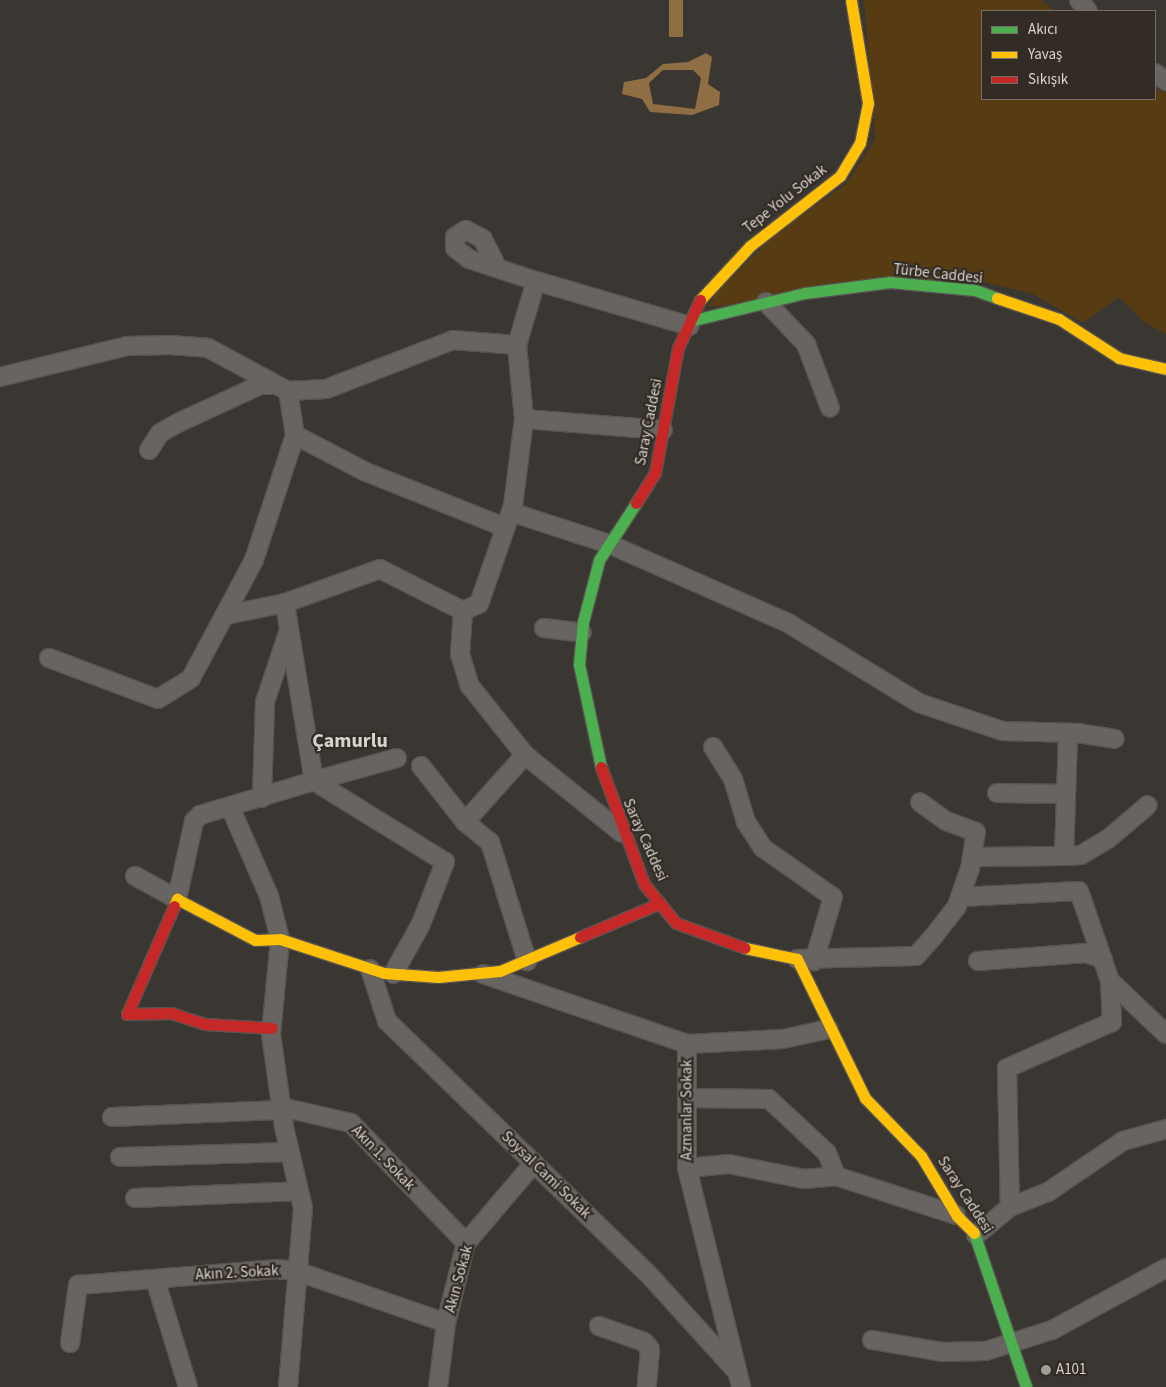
<!DOCTYPE html>
<meta charset="utf-8">
<style>
body{margin:0}
#map{position:relative;width:1166px;height:1387px;overflow:hidden;background:#3a3632;font-family:"Source Sans 3",sans-serif}
div>[style]{position:absolute}
.green>*{inset:0;background:#573b13}
.water>*{inset:0;background:#906e44}
.roads{filter:drop-shadow(1px 0 #585451) drop-shadow(-1px 0 #585451) drop-shadow(0 1px #585451) drop-shadow(0 -1px #585451)}
.street>*{height:18px;margin:-9px;padding:0 9px;transform-origin:9px;border-radius:9px;background:#676461}
.fast>*{height:11px;margin:-5.5px;padding:0 5.5px;transform-origin:5.5px;border-radius:5.5px;background:#4caf50}
.slow>*{height:11px;margin:-5.5px;padding:0 5.5px;transform-origin:5.5px;border-radius:5.5px;background:#ffc107}
.jam>*{height:11px;margin:-5.5px;padding:0 5.5px;transform-origin:5.5px;border-radius:5.5px;background:#c62828}
.dots>*{width:14px;height:14px;translate:-50% -50%;box-sizing:border-box;border:2px solid #332c24;border-radius:50%}
span{translate:-50% -50%;white-space:nowrap;text-align:center;line-height:1.15;-webkit-text-stroke:4.5px #332c24;paint-order:stroke}
.street-label{font-size:15px;color:#d7d3ce}
.poi-label{font-size:15px;color:#d7d3ce}
.left{translate:0 -50%;text-align:left}
.district-label{font-size:20px;color:#d7d3ce;font-weight:700}
.legend{position:absolute;left:981px;top:10px;width:175px;height:90px;box-sizing:border-box;background:#332c24;border:1px solid #756f68;margin:0;padding:6px 9px;list-style:none;font-size:15px;color:#d7d3ce}
.legend li{display:flex;align-items:center;gap:10px;height:25px}
.legend b{width:25px;border:1px solid #756f68}
</style>
<div id="map">
<div class="green">
<i style="clip-path:polygon(864px 0,1041px 0,1055px 11px,982px 11px,982px 99px,1155px 99px,1155px 88px,1166px 93px,1166px 334px,1143px 321px,1119px 297px,1083px 323px,1033px 294px,980px 281px,707px 307px,720px 288px,777px 233px,846px 184px,875px 139px)"></i>
</div>
<div class="water">
<i style="clip-path:polygon(669px 0,683px 0,683px 37px,669px 37px)"></i>
<i style="clip-path:polygon(evenodd,706px 53px,712px 57px,708px 84px,720px 92px,719px 105px,692px 115px,650px 112px,642px 99px,622px 94px,624px 82px,646px 78px,663px 64px,688px 62px,706px 53px,663px 70px,693px 70px,701px 78px,695px 109px,653px 104px,649px 83px,663px 70px)"></i>
</div>
<div class="roads">
<div class="street">
<i style="left:1079px;top:0;width:14px;rotate:51deg"></i>
<i style="left:1155px;top:73px;width:14px;rotate:36deg"></i>
<i style="left:496px;top:265px;width:29px;rotate:-117deg"></i>
<i style="left:483px;top:239px;width:19px;rotate:-152deg"></i>
<i style="left:466px;top:230px;width:13px;rotate:148deg"></i>
<i style="left:455px;top:237px;width:11px;rotate:90deg"></i>
<i style="left:455px;top:248px;width:18px;rotate:38deg"></i>
<i style="left:469px;top:259px;width:71px;rotate:18.2deg"></i>
<i style="left:766px;top:302px;width:58px;rotate:46.4deg"></i>
<i style="left:806px;top:344px;width:68px;rotate:69.4deg"></i>
<i style="left:0;top:377px;width:131px;rotate:-13.7deg"></i>
<i style="left:127px;top:346px;width:42px;rotate:-1.4deg"></i>
<i style="left:169px;top:345px;width:39px;rotate:4deg"></i>
<i style="left:208px;top:348px;width:91px;rotate:28.3deg"></i>
<i style="left:663px;top:430px;width:139px;rotate:-175.5deg"></i>
<i style="left:524px;top:419px;width:74px;rotate:-95.4deg"></i>
<i style="left:517px;top:345px;width:67px;rotate:-73.5deg"></i>
<i style="left:536px;top:281px;width:160px;rotate:16.3deg"></i>
<i style="left:295px;top:435px;width:80px;rotate:27.5deg"></i>
<i style="left:366px;top:472px;width:149px;rotate:21.7deg"></i>
<i style="left:149px;top:450px;width:20px;rotate:-57deg"></i>
<i style="left:160px;top:433px;width:23px;rotate:-29deg"></i>
<i style="left:180px;top:422px;width:88px;rotate:-24.8deg"></i>
<i style="left:260px;top:385px;width:10px"></i>
<i style="left:511px;top:512px;width:103px;rotate:18.1deg"></i>
<i style="left:609px;top:544px;width:196px;rotate:23.8deg"></i>
<i style="left:788px;top:623px;width:153px;rotate:31.4deg"></i>
<i style="left:919px;top:703px;width:88px;rotate:18.6deg"></i>
<i style="left:1002px;top:731px;width:76px;rotate:1.5deg"></i>
<i style="left:1078px;top:733px;width:37px;rotate:9deg"></i>
<i style="left:285px;top:603px;width:101px;rotate:-19.7deg"></i>
<i style="left:380px;top:569px;width:93px;rotate:26.8deg"></i>
<i style="left:463px;top:611px;width:43px;rotate:94deg"></i>
<i style="left:460px;top:654px;width:34px;rotate:73deg"></i>
<i style="left:470px;top:686px;width:88px;rotate:51.4deg"></i>
<i style="left:525px;top:755px;width:124px;rotate:38.8deg"></i>
<i style="left:463px;top:611px;width:17px;rotate:-24deg"></i>
<i style="left:479px;top:604px;width:104px;rotate:-70.9deg"></i>
<i style="left:513px;top:506px;width:88px;rotate:-82.8deg"></i>
<i style="left:544px;top:628px;width:38px;rotate:7deg"></i>
<i style="left:49px;top:658px;width:116px;rotate:20.6deg"></i>
<i style="left:158px;top:699px;width:39px;rotate:-32deg"></i>
<i style="left:191px;top:678px;width:134px;rotate:-61.9deg"></i>
<i style="left:254px;top:560px;width:132px;rotate:-71.8deg"></i>
<i style="left:295px;top:435px;width:45px;rotate:-99deg"></i>
<i style="left:288px;top:391px;width:38px;rotate:-3deg"></i>
<i style="left:326px;top:389px;width:136px;rotate:-21.1deg"></i>
<i style="left:453px;top:340px;width:64px;rotate:4.5deg"></i>
<i style="left:713px;top:747px;width:38px;rotate:58deg"></i>
<i style="left:733px;top:779px;width:45px;rotate:73.2deg"></i>
<i style="left:746px;top:822px;width:31px;rotate:57deg"></i>
<i style="left:763px;top:848px;width:85px;rotate:35deg"></i>
<i style="left:833px;top:897px;width:67px;rotate:106.5deg"></i>
<i style="left:525px;top:755px;width:90px;rotate:131.8deg"></i>
<i style="left:465px;top:822px;width:32px;rotate:39deg"></i>
<i style="left:490px;top:842px;width:125px;rotate:72.7deg"></i>
<i style="left:421px;top:766px;width:71px;rotate:51.8deg"></i>
<i style="left:314px;top:781px;width:154px;rotate:31.7deg"></i>
<i style="left:445px;top:862px;width:66px;rotate:111.2deg"></i>
<i style="left:421px;top:924px;width:57px;rotate:119.2deg"></i>
<i style="left:314px;top:781px;width:86px;rotate:-15.5deg"></i>
<i style="left:997px;top:793px;width:69px;rotate:0.8deg"></i>
<i style="left:262px;top:798px;width:96px;rotate:-88.2deg"></i>
<i style="left:265px;top:702px;width:73px;rotate:-71.6deg"></i>
<i style="left:231px;top:809px;width:95px;rotate:66.4deg"></i>
<i style="left:269px;top:896px;width:44px;rotate:75.7deg"></i>
<i style="left:280px;top:939px;width:95px;rotate:95.4deg"></i>
<i style="left:271px;top:1034px;width:94px;rotate:82deg"></i>
<i style="left:284px;top:1127px;width:83px;rotate:76.8deg"></i>
<i style="left:303px;top:1208px;width:180px;rotate:94.8deg"></i>
<i style="left:1064px;top:856px;width:17px;rotate:-3deg"></i>
<i style="left:1081px;top:855px;width:31px;rotate:-31deg"></i>
<i style="left:1108px;top:839px;width:52px;rotate:-40.4deg"></i>
<i style="left:972px;top:857px;width:92px;rotate:-0.6deg"></i>
<i style="left:1064px;top:856px;width:121px;rotate:-88.1deg"></i>
<i style="left:135px;top:876px;width:48px;rotate:28.7deg"></i>
<i style="left:177px;top:899px;width:80px;rotate:-77.7deg"></i>
<i style="left:194px;top:821px;width:8px;rotate:-45deg"></i>
<i style="left:200px;top:815px;width:119px;rotate:-16.6deg"></i>
<i style="left:314px;top:781px;width:180px;rotate:-99.3deg"></i>
<i style="left:285px;top:603px;width:60px;rotate:168.5deg"></i>
<i style="left:960px;top:897px;width:119px;rotate:-2.9deg"></i>
<i style="left:1079px;top:891px;width:95px;rotate:71deg"></i>
<i style="left:1110px;top:981px;width:41px;rotate:87.2deg"></i>
<i style="left:1112px;top:1022px;width:115px;rotate:156.3deg"></i>
<i style="left:1007px;top:1068px;width:139px;rotate:88.8deg"></i>
<i style="left:797px;top:959px;width:119px;rotate:-1.4deg"></i>
<i style="left:916px;top:956px;width:25px;rotate:-48deg"></i>
<i style="left:933px;top:937px;width:39px;rotate:-52deg"></i>
<i style="left:957px;top:906px;width:39px;rotate:-71deg"></i>
<i style="left:970px;top:869px;width:37px;rotate:-81deg"></i>
<i style="left:976px;top:832px;width:32px;rotate:-160deg"></i>
<i style="left:946px;top:821px;width:32px;rotate:-144deg"></i>
<i style="left:978px;top:961px;width:108px;rotate:-4.2deg"></i>
<i style="left:1086px;top:953px;width:18px;rotate:19deg"></i>
<i style="left:370px;top:969px;width:55px;rotate:71.9deg"></i>
<i style="left:387px;top:1021px;width:366px;rotate:44.1deg"></i>
<i style="left:650px;top:1276px;width:128px;rotate:47.8deg"></i>
<i style="left:483px;top:974px;width:216px;rotate:18.9deg"></i>
<i style="left:687px;top:1044px;width:124px;rotate:90deg"></i>
<i style="left:687px;top:1168px;width:226px;rotate:76.1deg"></i>
<i style="left:1110px;top:981px;width:77px;rotate:43.4deg"></i>
<i style="left:687px;top:1044px;width:96px;rotate:-3deg"></i>
<i style="left:783px;top:1039px;width:47px;rotate:-12.3deg"></i>
<i style="left:687px;top:1098px;width:82px;rotate:0.7deg"></i>
<i style="left:769px;top:1099px;width:79px;rotate:43deg"></i>
<i style="left:827px;top:1153px;width:25px;rotate:69deg"></i>
<i style="left:281px;top:1107px;width:72px;rotate:12.9deg"></i>
<i style="left:351px;top:1123px;width:166px;rotate:46.2deg"></i>
<i style="left:112px;top:1117px;width:170px;rotate:-2.4deg"></i>
<i style="left:120px;top:1157px;width:170px;rotate:-1.7deg"></i>
<i style="left:687px;top:1168px;width:42px;rotate:-5.4deg"></i>
<i style="left:729px;top:1164px;width:76px;rotate:11.3deg"></i>
<i style="left:804px;top:1179px;width:32px;rotate:-5deg"></i>
<i style="left:836px;top:1176px;width:126px;rotate:18deg"></i>
<i style="left:135px;top:1198px;width:164px;rotate:-2.4deg"></i>
<i style="left:976px;top:1235px;width:44px;rotate:-39.5deg"></i>
<i style="left:1010px;top:1207px;width:41px;rotate:-21.5deg"></i>
<i style="left:1048px;top:1192px;width:91px;rotate:-34.2deg"></i>
<i style="left:1123px;top:1141px;width:45px;rotate:-15.6deg"></i>
<i style="left:155px;top:1279px;width:113px;rotate:73deg"></i>
<i style="left:599px;top:1326px;width:48px;rotate:19.6deg"></i>
<i style="left:644px;top:1342px;width:9px;rotate:49deg"></i>
<i style="left:650px;top:1349px;width:38px;rotate:95deg"></i>
<i style="left:872px;top:1340px;width:71px;rotate:9.7deg"></i>
<i style="left:942px;top:1352px;width:44px;rotate:-1.3deg"></i>
<i style="left:986px;top:1351px;width:69px;rotate:-17.7deg"></i>
<i style="left:1052px;top:1330px;width:130px;rotate:-28.5deg"></i>
<i style="left:70px;top:1343px;width:59px;rotate:-82.1deg"></i>
<i style="left:78px;top:1285px;width:198px;rotate:-4.6deg"></i>
<i style="left:275px;top:1269px;width:21px;rotate:5deg"></i>
<i style="left:296px;top:1271px;width:159px;rotate:19.1deg"></i>
<i style="left:438px;top:1387px;width:64px;rotate:-82.9deg"></i>
<i style="left:446px;top:1323px;width:82px;rotate:-76deg"></i>
<i style="left:466px;top:1243px;width:105px;rotate:-49.6deg"></i>
</div>
<div class="fast">
<i style="left:694px;top:320px;width:114px;rotate:-13.7deg"></i>
<i style="left:805px;top:293px;width:86px;rotate:-7.4deg"></i>
<i style="left:890px;top:282px;width:85px;rotate:5.4deg"></i>
<i style="left:975px;top:290px;width:23px;rotate:20deg"></i>
<i style="left:601px;top:767px;width:105px;rotate:-102.1deg"></i>
<i style="left:579px;top:664px;width:42px;rotate:-84.6deg"></i>
<i style="left:583px;top:622px;width:64px;rotate:-75.5deg"></i>
<i style="left:599px;top:560px;width:68px;rotate:-57deg"></i>
<i style="left:974px;top:1233px;width:163px;rotate:71.3deg"></i>
</div>
<div class="slow">
<i style="left:997px;top:298px;width:65px;rotate:18.7deg"></i>
<i style="left:1059px;top:319px;width:72px;rotate:33deg"></i>
<i style="left:1119px;top:358px;width:48px;rotate:13.2deg"></i>
<i style="left:700px;top:300px;width:74px;rotate:-47.2deg"></i>
<i style="left:750px;top:246px;width:114px;rotate:-37.9deg"></i>
<i style="left:840px;top:176px;width:39px;rotate:-59deg"></i>
<i style="left:860px;top:143px;width:41px;rotate:-78.7deg"></i>
<i style="left:868px;top:103px;width:104px;rotate:-99.4deg"></i>
<i style="left:174px;top:906px;width:8px;rotate:-67deg"></i>
<i style="left:177px;top:899px;width:88px;rotate:27.7deg"></i>
<i style="left:255px;top:940px;width:25px;rotate:-2deg"></i>
<i style="left:280px;top:939px;width:109px;rotate:18.1deg"></i>
<i style="left:384px;top:973px;width:54px;rotate:4.2deg"></i>
<i style="left:438px;top:977px;width:62px;rotate:-5.5deg"></i>
<i style="left:500px;top:971px;width:87px;rotate:-23deg"></i>
<i style="left:745px;top:948px;width:53px;rotate:11.9deg"></i>
<i style="left:797px;top:959px;width:155px;rotate:63.9deg"></i>
<i style="left:865px;top:1098px;width:81px;rotate:46deg"></i>
<i style="left:921px;top:1156px;width:70px;rotate:59deg"></i>
<i style="left:957px;top:1216px;width:24px;rotate:45deg"></i>
</div>
<div class="jam">
<i style="left:636px;top:503px;width:36px;rotate:-58deg"></i>
<i style="left:655px;top:473px;width:127px;rotate:-79.6deg"></i>
<i style="left:678px;top:348px;width:53px;rotate:-65.4deg"></i>
<i style="left:601px;top:767px;width:125px;rotate:69.8deg"></i>
<i style="left:644px;top:884px;width:50px;rotate:50.6deg"></i>
<i style="left:676px;top:923px;width:73px;rotate:19.9deg"></i>
<i style="left:174px;top:906px;width:118px;rotate:113.5deg"></i>
<i style="left:127px;top:1014px;width:44px;rotate:-1.3deg"></i>
<i style="left:171px;top:1013px;width:36px;rotate:18deg"></i>
<i style="left:205px;top:1024px;width:67px;rotate:3.4deg"></i>
<i style="left:580px;top:937px;width:87px;rotate:-23deg"></i>
</div>
</div>
<div class="dots">
<i style="left:1046px;top:1370px;background:#a09c97"></i>
</div>
<div class="street-label">
<span style="left:785px;top:199px;rotate:-38deg">Tepe Yolu Sokak</span>
<span style="left:938px;top:274px;rotate:6deg">Türbe Caddesi</span>
<span style="left:649px;top:422px;rotate:-79deg">Saray Caddesi</span>
<span style="left:645px;top:840px;rotate:66deg">Saray Caddesi</span>
<span style="left:687px;top:1110px;rotate:-90deg">Azmanlar Sokak</span>
<span style="left:383px;top:1158px;rotate:46deg">Akın 1. Sokak</span>
<span style="left:546px;top:1175px;rotate:44deg">Soysal Cami Sokak</span>
<span style="left:965px;top:1195px;rotate:57deg">Saray Caddesi</span>
<span style="left:237px;top:1273px;rotate:-3deg">Akın 2. Sokak</span>
<span style="left:459px;top:1279px;rotate:-75deg">Akın Sokak</span>
</div>
<div class="poi-label">
<span class="left" style="left:1056px;top:1370px">A101</span>
</div>
<div class="district-label">
<span style="left:350px;top:741px">Çamurlu</span>
</div>
<ul class="legend">
<li><b style="height:6px;background:#4caf50"></b>Akıcı</li>
<li><b style="height:6px;background:#ffc107"></b>Yavaş</li>
<li><b style="height:6px;background:#c62828"></b>Sıkışık</li>
</ul>
</div>
